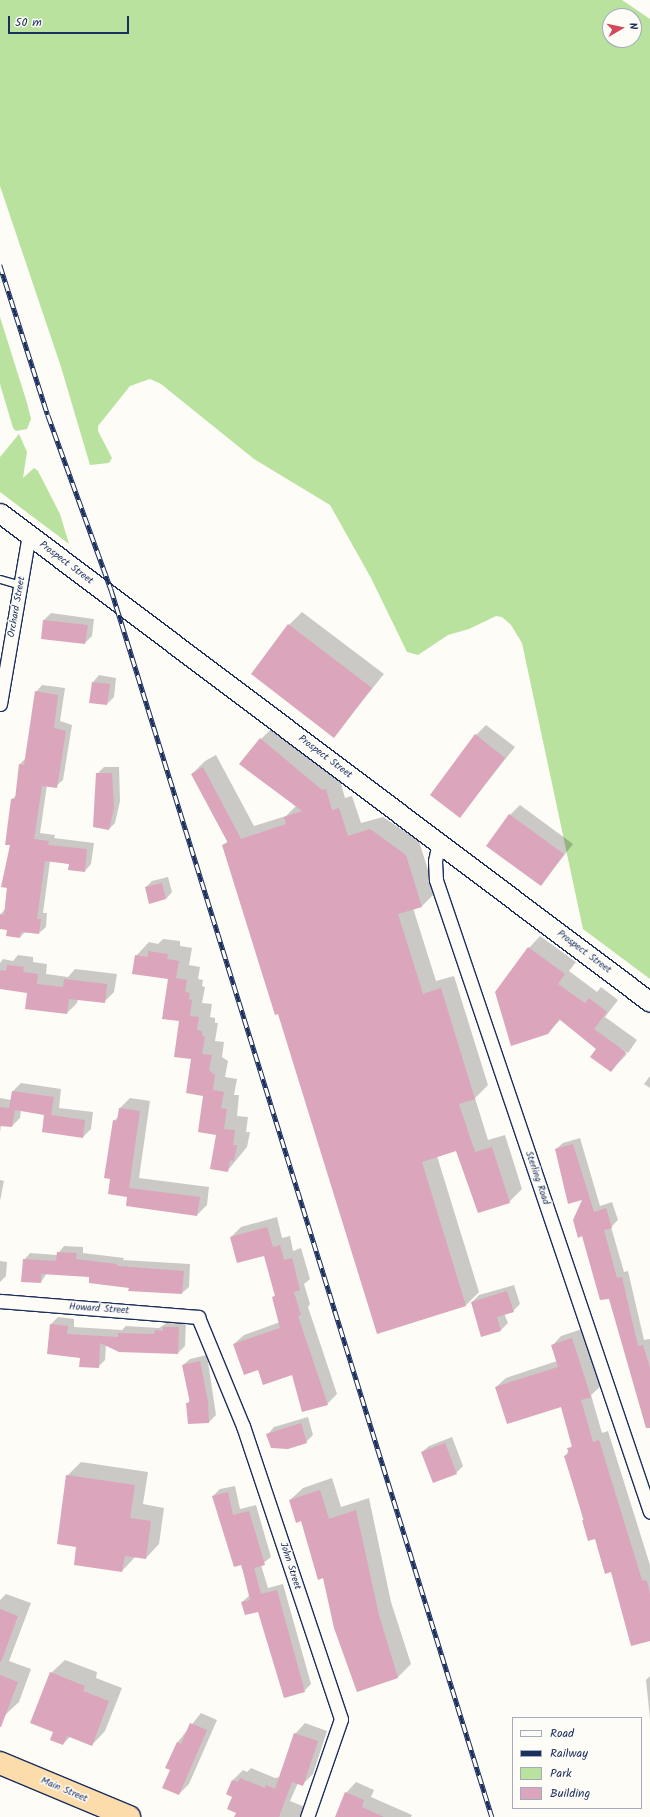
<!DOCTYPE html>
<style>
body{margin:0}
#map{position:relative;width:650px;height:1817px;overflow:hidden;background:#fdfcf7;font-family:Kalam,sans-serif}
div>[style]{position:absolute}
.green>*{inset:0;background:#b9e29f}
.shadow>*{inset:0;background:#0003}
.building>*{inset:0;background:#dba5bc}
.roads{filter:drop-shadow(1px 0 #1b2f5e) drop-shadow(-1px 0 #1b2f5e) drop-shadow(0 1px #1b2f5e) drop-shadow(0 -1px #1b2f5e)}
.lane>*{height:7px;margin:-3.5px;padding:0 3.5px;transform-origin:3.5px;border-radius:3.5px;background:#fdfcf7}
.street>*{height:13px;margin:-6.5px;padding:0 6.5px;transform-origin:6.5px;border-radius:6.5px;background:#fdfcf7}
.secondary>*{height:19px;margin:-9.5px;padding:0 9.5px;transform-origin:9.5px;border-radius:9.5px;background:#fdfcf7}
.highway>*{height:22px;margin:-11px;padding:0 11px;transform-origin:11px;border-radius:11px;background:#fddcac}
.rail>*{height:4.5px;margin-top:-2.25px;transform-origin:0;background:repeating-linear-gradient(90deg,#fdfcf7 0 9px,#1b2f5e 0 18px);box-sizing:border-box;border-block:1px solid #1b2f5e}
span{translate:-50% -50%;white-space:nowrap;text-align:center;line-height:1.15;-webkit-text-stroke:3px #fdfcf7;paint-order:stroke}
.street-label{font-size:10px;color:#1b2f5e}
.legend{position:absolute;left:512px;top:1717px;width:130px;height:92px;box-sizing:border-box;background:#fdfcf7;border:1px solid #a3aaba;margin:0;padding:5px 7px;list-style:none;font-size:12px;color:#1b2f5e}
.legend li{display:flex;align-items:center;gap:8px;height:20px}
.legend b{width:20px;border:1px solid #a3aaba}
.north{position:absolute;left:602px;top:8px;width:40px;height:40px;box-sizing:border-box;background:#fdfcf7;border:1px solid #a3aaba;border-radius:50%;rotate:81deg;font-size:11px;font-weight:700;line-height:16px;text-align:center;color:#1b2f5e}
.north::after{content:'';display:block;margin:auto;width:14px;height:18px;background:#d1495b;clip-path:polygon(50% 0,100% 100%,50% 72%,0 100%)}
.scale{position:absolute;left:8px;top:16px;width:121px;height:18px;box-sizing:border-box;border:2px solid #1b2f5e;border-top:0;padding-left:5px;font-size:12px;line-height:14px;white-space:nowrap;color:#1b2f5e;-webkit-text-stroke:3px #fdfcf7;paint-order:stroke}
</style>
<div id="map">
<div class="green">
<i style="clip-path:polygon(evenodd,0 0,622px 0,650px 19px,650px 979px,583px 929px,522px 643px,511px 625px,502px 617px,496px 616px,469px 629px,448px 635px,418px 655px,407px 652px,371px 578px,330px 505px,254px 459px,161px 384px,150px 379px,130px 386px,98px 426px,98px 431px,112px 458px,109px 463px,90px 465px,61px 367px,0 186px,0 0,610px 16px,634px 16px,634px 40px,610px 40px,610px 16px)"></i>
<i style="clip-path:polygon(0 317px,27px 403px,31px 419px,27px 429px,16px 431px,13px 428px,0 384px)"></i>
<i style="clip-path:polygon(19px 434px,27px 452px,23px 478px,34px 468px,38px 471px,60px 514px,69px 544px,0 492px,0 457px)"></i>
</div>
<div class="shadow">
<i style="clip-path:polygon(302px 612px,384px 674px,334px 736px,289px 625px)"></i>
<i style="clip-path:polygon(51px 613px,94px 619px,92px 636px,85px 643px,42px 638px,44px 620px)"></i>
<i style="clip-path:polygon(99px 675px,116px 678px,114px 697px,107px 704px,93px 682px)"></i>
<i style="clip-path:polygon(42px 685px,65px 688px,60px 721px,72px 725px,63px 780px,56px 786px,47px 785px,40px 833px,55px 835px,54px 838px,94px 843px,91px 864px,85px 871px,70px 864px,50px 861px,43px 913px,47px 913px,46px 927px,39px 933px,25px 932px,20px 937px,8px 929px,0 928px,0 915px,5px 909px,11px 845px,12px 799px,17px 795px,20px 764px,26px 758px,36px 692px)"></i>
<i style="clip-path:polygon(486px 725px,515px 747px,460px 816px,476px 735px)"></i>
<i style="clip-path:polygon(274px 726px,339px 777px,345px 798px,352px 796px,361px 823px,383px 817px,419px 841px,435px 893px,422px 906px,413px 908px,436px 981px,454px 976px,488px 1085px,475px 1098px,488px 1140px,505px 1135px,522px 1189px,509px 1202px,457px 1150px,437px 1156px,479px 1292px,466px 1305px,378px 1332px,279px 1013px,223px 845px,228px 841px,192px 774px,205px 761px,216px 755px,254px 826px,286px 816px,296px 806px,261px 739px)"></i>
<i style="clip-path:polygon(104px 767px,119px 767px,120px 801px,115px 823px,109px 829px,97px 774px)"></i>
<i style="clip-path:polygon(520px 805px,573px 844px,541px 885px,510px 815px)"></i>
<i style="clip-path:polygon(168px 877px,172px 892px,166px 899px,146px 887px,152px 881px)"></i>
<i style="clip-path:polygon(540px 936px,576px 962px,569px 971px,597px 992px,601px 987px,618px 1000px,605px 1017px,637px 1040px,628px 1053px,606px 1039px,627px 1054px,611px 1071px,598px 1049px,561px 1019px,548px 1033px,529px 948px)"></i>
<i style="clip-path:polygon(163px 939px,180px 941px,180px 946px,192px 948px,189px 965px,200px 967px,198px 979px,203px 980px,202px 986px,205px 987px,202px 1003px,212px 1004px,210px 1017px,215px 1018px,215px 1023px,218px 1023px,215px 1041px,224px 1042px,222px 1057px,228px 1061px,225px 1077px,237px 1079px,234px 1095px,239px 1095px,237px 1116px,248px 1117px,246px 1132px,250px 1132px,247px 1147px,228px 1170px,169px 978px,136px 956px,149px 942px,158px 944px)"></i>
<i style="clip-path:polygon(18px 955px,33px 957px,33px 962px,47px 964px,46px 974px,68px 977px,75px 969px,117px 974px,114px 992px,104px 1002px,78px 999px,77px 1003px,67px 1013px,28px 992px,0 988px,0 963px,3px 959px,13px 961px)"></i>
<i style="clip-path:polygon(650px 1076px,650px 1088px,644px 1084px)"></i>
<i style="clip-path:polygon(21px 1083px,61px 1089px,59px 1108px,93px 1112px,91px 1129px,83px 1137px,45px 1114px,21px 1110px,20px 1118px,12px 1126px,1px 1125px,0 1133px,0 1098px,11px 1100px,13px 1091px)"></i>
<i style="clip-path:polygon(130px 1098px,150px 1101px,139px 1178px,209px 1187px,207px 1205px,197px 1215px,128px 1196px,114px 1121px,119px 1116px,120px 1108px)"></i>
<i style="clip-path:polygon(580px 1138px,600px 1206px,612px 1202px,618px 1220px,611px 1227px,624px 1272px,628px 1271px,644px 1340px,650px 1339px,650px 1403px,584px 1198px,556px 1149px,563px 1143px)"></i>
<i style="clip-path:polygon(0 1180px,4px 1181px,0 1201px)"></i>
<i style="clip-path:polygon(277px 1217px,282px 1238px,290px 1236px,293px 1251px,301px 1248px,310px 1279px,304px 1284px,310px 1304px,308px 1307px,337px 1394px,327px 1404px,292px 1374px,234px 1344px,244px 1335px,280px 1322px,273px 1297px,276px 1294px,265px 1254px,231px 1237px,241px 1227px)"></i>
<i style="clip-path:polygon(64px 1246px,83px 1247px,83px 1253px,124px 1258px,123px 1260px,190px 1264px,189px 1287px,182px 1293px,130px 1287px,91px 1276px,47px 1273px,41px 1282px,24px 1260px,30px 1253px,57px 1255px)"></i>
<i style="clip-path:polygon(0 1261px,7px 1262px,6px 1276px,0 1282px)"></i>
<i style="clip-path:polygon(514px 1285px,520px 1304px,513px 1311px,504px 1313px,508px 1323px,501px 1330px,482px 1335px,472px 1302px,479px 1295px)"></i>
<i style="clip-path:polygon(58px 1317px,74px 1319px,74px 1327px,122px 1330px,126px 1326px,159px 1328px,171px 1320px,186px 1321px,185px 1346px,178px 1353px,106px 1344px,105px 1360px,98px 1367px,81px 1357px,51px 1324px)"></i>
<i style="clip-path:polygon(582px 1329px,600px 1387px,591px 1395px,602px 1433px,608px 1431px,650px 1565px,650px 1640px,596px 1538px,589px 1540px,565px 1456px,573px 1444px,561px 1406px,496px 1387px,506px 1378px,557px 1361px,552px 1346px,561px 1336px)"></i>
<i style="clip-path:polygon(207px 1355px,216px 1415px,209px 1422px,187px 1403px,190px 1400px,183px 1365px,190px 1359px)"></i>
<i style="clip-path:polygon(308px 1417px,313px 1435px,306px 1442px,278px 1448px,268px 1434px,274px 1427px)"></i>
<i style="clip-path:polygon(452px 1437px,463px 1466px,456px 1473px,422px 1452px,429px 1446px)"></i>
<i style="clip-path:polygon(81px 1462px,148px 1472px,143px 1504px,164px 1508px,159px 1544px,146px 1558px,136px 1556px,122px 1571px,67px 1476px)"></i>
<i style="clip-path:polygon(332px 1478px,341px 1507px,369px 1498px,391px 1602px,411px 1664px,398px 1677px,357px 1691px,323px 1577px,301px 1520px,290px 1500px,303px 1488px)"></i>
<i style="clip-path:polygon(235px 1486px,240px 1509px,256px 1505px,271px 1557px,261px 1565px,268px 1588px,283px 1584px,311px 1684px,304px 1691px,259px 1611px,242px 1602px,250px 1595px,241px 1564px,213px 1496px,220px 1489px)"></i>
<i style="clip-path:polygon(6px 1594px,31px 1603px,9px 1661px,31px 1669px,19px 1702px,5px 1715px,0 1713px,0 1600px)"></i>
<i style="clip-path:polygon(65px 1660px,97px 1672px,96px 1678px,122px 1688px,105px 1731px,92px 1745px,71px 1736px,63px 1744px,55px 1731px,51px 1673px)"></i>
<i style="clip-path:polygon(650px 1676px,650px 1719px,646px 1680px)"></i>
<i style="clip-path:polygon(201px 1713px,217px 1720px,189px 1784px,179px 1794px,171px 1769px,177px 1743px)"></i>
<i style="clip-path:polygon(305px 1723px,327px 1731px,313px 1774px,303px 1784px,298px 1783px,290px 1801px,305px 1807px,301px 1817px,235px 1817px,237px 1812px,233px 1780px,243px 1770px,247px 1772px,251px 1768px,275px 1778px,280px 1777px,295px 1734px)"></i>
<i style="clip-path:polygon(356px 1782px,374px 1790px,371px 1797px,412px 1815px,411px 1817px,336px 1817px,346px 1793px)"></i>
</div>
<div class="building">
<i style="clip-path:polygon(43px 620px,88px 625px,85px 644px,41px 639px)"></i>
<i style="clip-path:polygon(288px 624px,372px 688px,334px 738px,251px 674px)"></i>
<i style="clip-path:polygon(92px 682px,110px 684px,107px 705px,89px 703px)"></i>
<i style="clip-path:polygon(35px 691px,58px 695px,54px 728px,66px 731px,57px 788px,42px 786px,34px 839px,49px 841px,48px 845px,87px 849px,85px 872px,68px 870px,69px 864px,45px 861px,37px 919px,41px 919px,39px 934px,21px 932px,20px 938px,6px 936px,7px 930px,0 929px,0 914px,4px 915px,7px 888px,1px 887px,10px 845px,5px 845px,11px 799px,15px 799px,19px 764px,24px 765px)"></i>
<i style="clip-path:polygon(475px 734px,505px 758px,460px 818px,430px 795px)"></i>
<i style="clip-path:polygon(260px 738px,322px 790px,326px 789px,332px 810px,339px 808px,348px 836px,370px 829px,406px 855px,422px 907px,398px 914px,423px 994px,441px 988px,475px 1099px,459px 1104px,475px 1152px,492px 1147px,510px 1203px,478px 1213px,456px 1151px,422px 1162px,466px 1306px,377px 1334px,278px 1014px,275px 1015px,222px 845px,228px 843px,191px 774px,203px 767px,241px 839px,286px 824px,284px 817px,302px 811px,239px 764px)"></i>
<i style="clip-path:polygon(96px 773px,112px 773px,114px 808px,109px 830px,93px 827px)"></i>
<i style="clip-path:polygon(509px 814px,564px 854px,541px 886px,486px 846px)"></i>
<i style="clip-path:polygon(162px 883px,166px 899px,149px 904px,145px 887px)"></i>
<i style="clip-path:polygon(528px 947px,565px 974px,558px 984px,585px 1003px,589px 998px,607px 1012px,594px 1029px,626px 1052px,611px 1072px,590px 1057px,596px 1049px,559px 1019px,548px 1034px,511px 1046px,495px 992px)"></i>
<i style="clip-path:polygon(148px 951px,168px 954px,167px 959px,179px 961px,176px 978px,187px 980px,185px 992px,190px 993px,189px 999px,192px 1000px,190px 1016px,199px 1017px,197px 1030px,202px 1031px,202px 1036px,205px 1036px,202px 1054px,212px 1055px,209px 1070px,215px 1075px,213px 1090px,224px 1092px,221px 1108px,227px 1109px,224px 1129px,235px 1130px,233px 1145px,237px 1145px,234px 1161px,230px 1160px,228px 1172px,210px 1169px,216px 1135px,198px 1132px,203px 1096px,186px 1093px,191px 1059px,174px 1057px,179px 1021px,162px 1019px,168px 979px,132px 974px,135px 955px,148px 957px)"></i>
<i style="clip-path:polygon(7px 965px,24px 967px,23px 972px,38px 974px,37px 984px,63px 987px,64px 979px,107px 984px,105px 1003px,69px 999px,67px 1014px,25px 1009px,27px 993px,0 989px,0 970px,6px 971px)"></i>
<i style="clip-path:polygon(12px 1091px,54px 1097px,51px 1115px,85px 1120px,83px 1138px,42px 1132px,44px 1115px,15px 1110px,12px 1127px,0 1126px,0 1107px,9px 1108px)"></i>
<i style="clip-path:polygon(119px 1108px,140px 1111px,129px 1188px,200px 1197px,197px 1216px,126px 1206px,127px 1197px,108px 1194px,110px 1179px,104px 1178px,113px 1120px,117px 1121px)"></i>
<i style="clip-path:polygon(573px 1144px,594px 1212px,606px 1208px,612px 1228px,604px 1230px,617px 1278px,622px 1277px,638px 1346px,643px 1345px,650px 1368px,650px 1428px,646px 1428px,609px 1299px,600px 1300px,582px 1236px,578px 1238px,573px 1220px,582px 1200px,568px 1204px,555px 1149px)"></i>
<i style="clip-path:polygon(267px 1227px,273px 1247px,280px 1245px,284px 1260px,292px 1258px,300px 1290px,294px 1292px,301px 1315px,298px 1316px,328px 1405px,302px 1412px,292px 1375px,263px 1385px,258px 1370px,244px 1375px,233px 1344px,280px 1328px,272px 1297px,275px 1296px,264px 1256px,237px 1263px,230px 1237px)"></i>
<i style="clip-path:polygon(57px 1252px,77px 1253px,76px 1259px,117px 1264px,117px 1266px,184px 1271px,182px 1294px,128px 1291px,129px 1288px,89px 1283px,89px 1277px,41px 1274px,41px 1283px,21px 1282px,23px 1259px,56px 1261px)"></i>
<i style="clip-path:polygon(507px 1291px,514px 1312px,497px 1317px,501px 1331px,481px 1337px,471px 1302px)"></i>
<i style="clip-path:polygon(50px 1324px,68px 1326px,67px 1334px,118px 1337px,118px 1333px,154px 1334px,155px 1330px,163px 1331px,163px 1327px,179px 1327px,178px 1354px,119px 1352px,100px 1343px,99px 1368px,79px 1367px,80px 1358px,47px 1354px)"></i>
<i style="clip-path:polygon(572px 1338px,591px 1397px,581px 1400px,593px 1442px,599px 1440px,642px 1580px,647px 1581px,650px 1594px,650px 1641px,631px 1646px,611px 1572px,605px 1574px,595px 1539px,588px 1541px,582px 1520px,584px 1520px,564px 1456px,569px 1454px,567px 1448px,572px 1447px,561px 1407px,507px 1424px,495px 1387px,558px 1367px,551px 1345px)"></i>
<i style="clip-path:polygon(200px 1361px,208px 1401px,209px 1423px,188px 1424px,186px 1403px,190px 1403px,182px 1365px)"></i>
<i style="clip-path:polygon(301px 1423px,307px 1443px,288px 1449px,271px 1448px,266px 1434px)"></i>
<i style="clip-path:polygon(445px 1443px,457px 1474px,433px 1483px,421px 1452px)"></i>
<i style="clip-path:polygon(66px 1475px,135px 1485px,130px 1518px,151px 1521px,146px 1559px,125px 1556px,122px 1572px,74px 1565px,76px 1547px,57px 1544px)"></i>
<i style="clip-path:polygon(320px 1490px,329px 1519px,356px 1510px,379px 1615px,398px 1678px,357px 1692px,334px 1628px,323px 1578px,318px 1580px,301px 1521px,296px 1523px,289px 1500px)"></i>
<i style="clip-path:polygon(228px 1492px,233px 1515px,249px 1511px,265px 1565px,254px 1568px,261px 1594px,277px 1590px,305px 1692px,284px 1698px,258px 1612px,245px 1615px,241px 1602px,250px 1600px,243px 1571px,241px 1565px,234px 1567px,212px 1496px)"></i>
<i style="clip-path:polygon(0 1609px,18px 1616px,1px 1662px,0 1661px)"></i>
<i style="clip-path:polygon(50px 1672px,85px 1686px,83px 1691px,109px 1701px,92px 1746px,67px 1736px,63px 1745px,50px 1740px,53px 1732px,30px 1723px)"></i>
<i style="clip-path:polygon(0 1675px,18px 1682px,1px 1727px,0 1727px)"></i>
<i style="clip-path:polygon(190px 1723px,207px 1730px,179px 1795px,162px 1788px,170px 1770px,165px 1768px,177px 1742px,181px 1744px)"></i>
<i style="clip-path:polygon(294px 1733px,318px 1741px,303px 1786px,292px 1782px,279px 1817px,234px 1817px,236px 1813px,227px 1809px,232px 1797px,226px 1794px,232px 1780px,238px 1782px,240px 1778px,265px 1788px,266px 1785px,275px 1789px)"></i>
<i style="clip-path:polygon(345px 1792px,364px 1800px,362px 1807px,384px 1817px,335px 1817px)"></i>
</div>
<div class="roads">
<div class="lane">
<i style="left:0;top:579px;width:22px;rotate:16deg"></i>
</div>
<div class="street">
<i style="left:0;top:704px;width:172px;rotate:-80.3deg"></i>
<i style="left:439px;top:842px;width:19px;rotate:102deg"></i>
<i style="left:435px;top:861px;width:19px;rotate:87deg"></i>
<i style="left:436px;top:880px;width:667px;rotate:71.29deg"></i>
<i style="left:0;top:1301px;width:199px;rotate:4.6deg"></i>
<i style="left:198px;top:1317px;width:118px;rotate:67.6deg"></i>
<i style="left:243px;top:1426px;width:309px;rotate:71.5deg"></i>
<i style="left:341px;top:1719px;width:104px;rotate:109.1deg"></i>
</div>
<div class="secondary">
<i style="left:0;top:513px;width:813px;rotate:36.95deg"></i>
</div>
<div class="highway">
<i style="left:0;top:1763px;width:140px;rotate:22.7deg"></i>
</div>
</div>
<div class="rail">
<i style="left:0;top:265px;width:157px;rotate:72.3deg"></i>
<i style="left:48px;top:415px;width:185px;rotate:70.1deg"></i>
<i style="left:111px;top:589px;width:1286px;rotate:72.76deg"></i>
</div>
<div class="street-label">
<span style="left:66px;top:563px;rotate:37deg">Prospect Street</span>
<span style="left:17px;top:607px;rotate:-80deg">Orchard Street</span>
<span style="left:325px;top:757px;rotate:37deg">Prospect Street</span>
<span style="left:584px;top:952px;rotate:37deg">Prospect Street</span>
<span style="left:537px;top:1178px;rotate:71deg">Sterling Road</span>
<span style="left:99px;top:1309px;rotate:4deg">Howard Street</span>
<span style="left:290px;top:1566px;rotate:72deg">John Street</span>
<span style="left:64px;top:1790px;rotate:23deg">Main Street</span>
</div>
<ul class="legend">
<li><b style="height:5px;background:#fdfcf7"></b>Road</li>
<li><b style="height:5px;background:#1b2f5e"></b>Railway</li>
<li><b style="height:11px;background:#b9e29f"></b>Park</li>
<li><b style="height:11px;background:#dba5bc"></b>Building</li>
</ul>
<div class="north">N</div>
<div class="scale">50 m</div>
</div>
